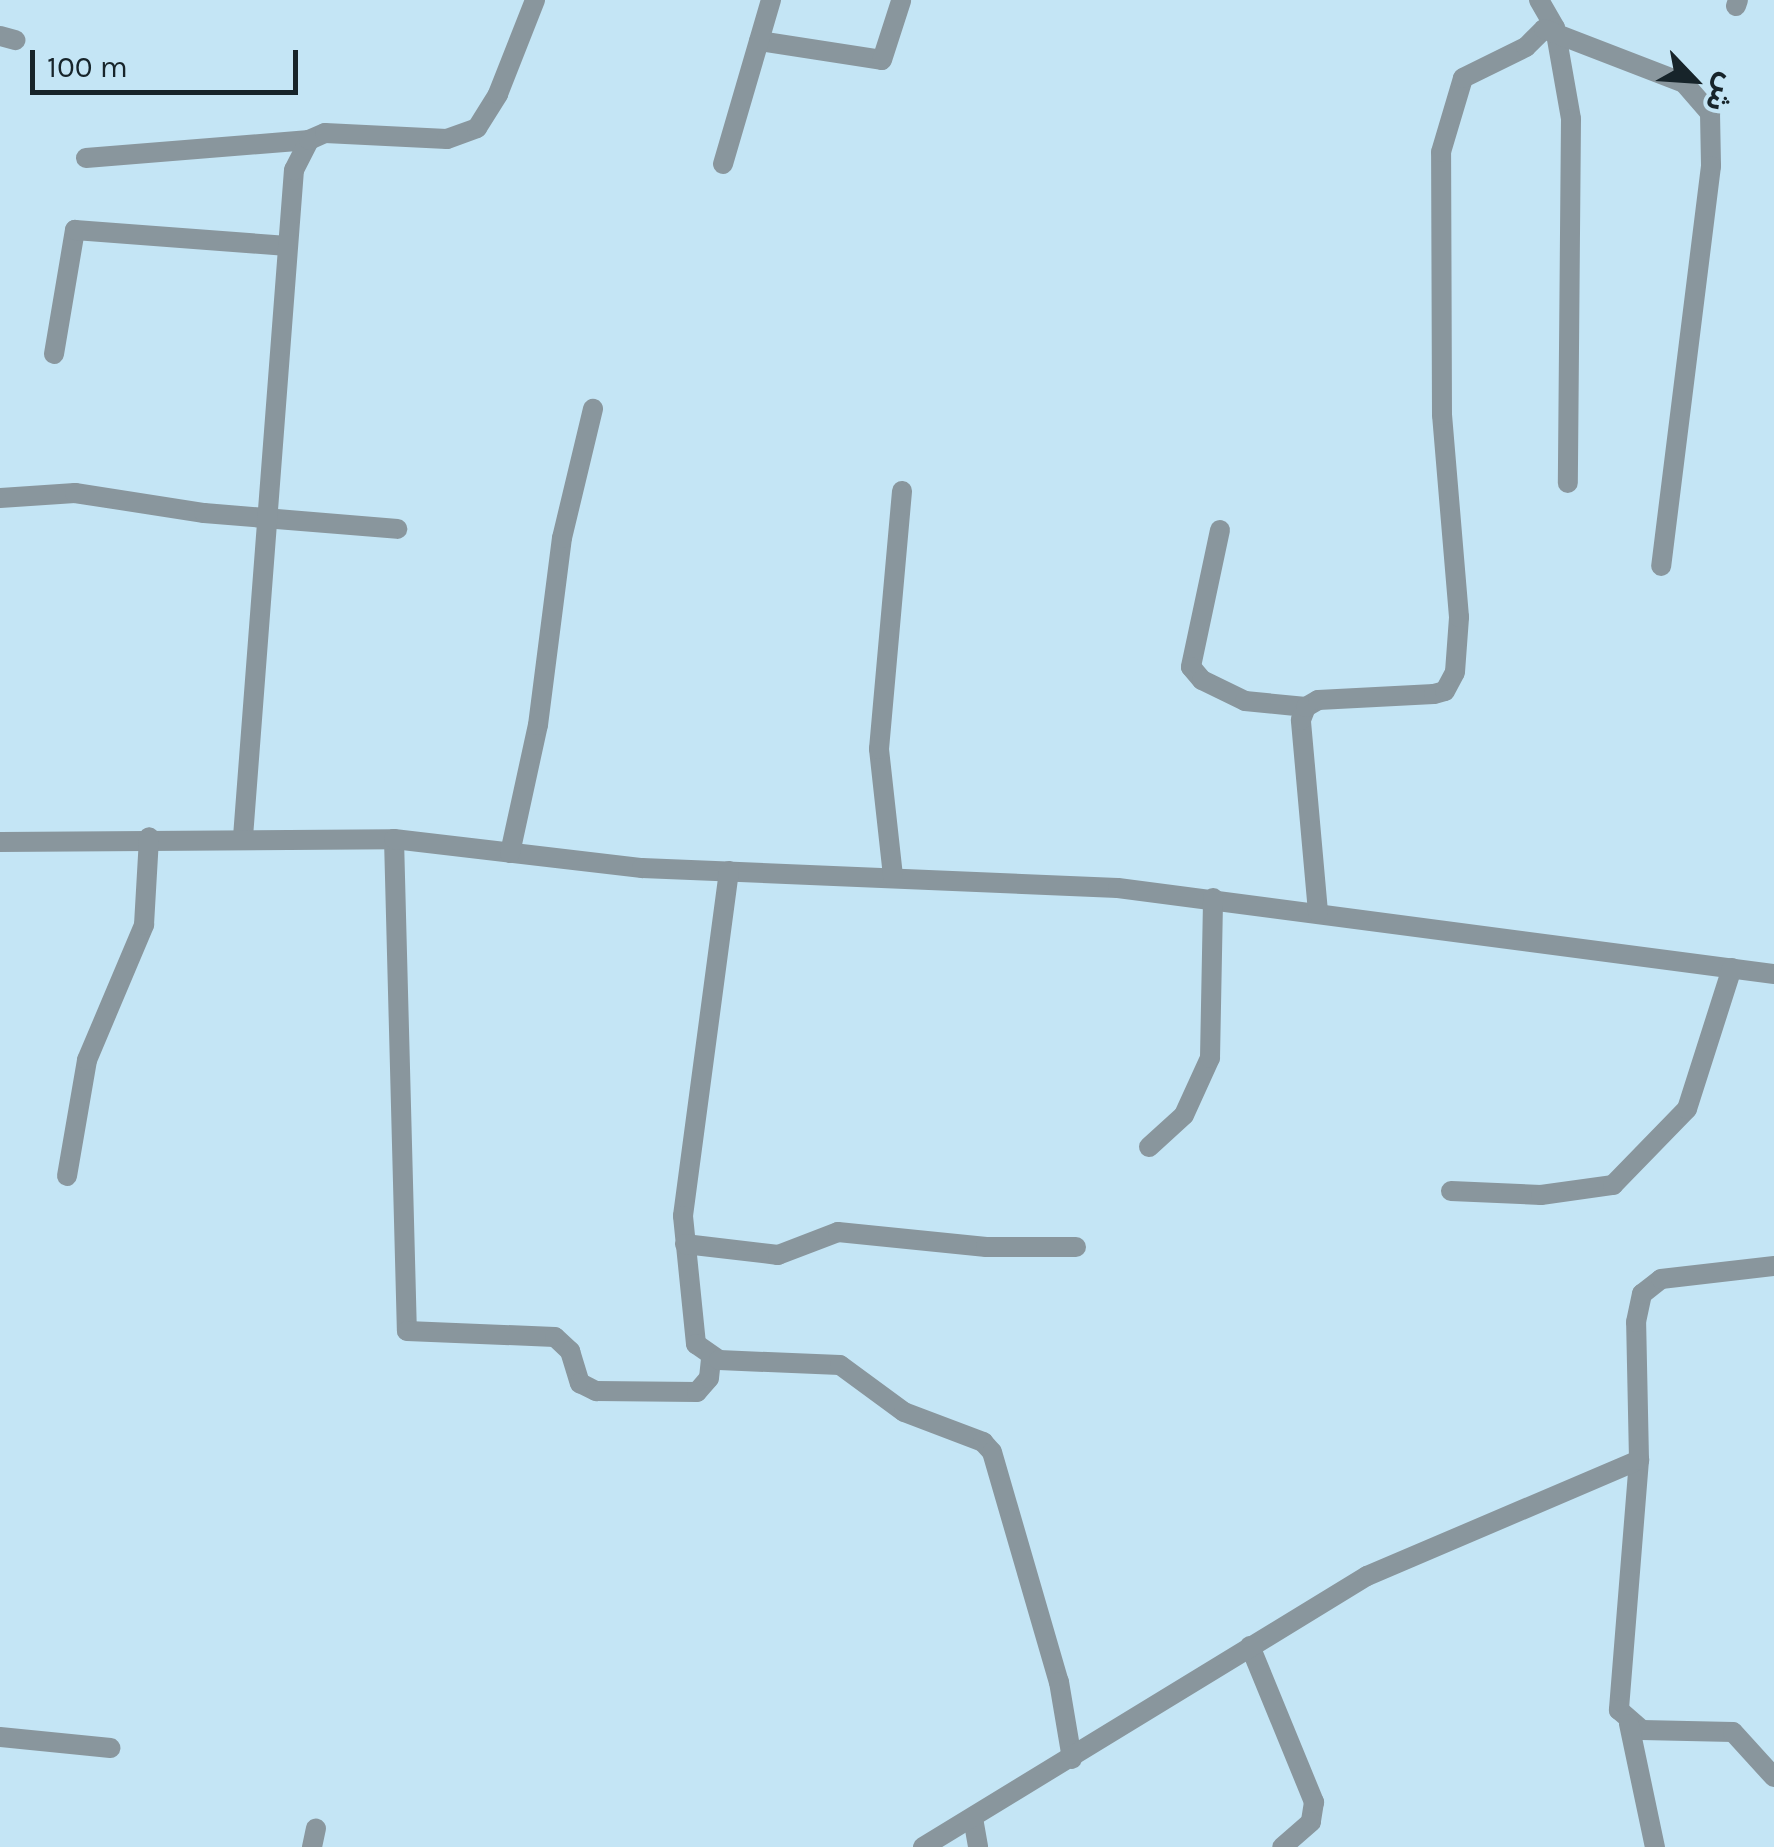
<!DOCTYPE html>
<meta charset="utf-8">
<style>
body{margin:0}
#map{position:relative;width:1774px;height:1847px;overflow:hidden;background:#c4e5f5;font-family:Karla,"Noto Sans Arabic",sans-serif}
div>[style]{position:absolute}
.minor>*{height:20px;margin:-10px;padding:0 10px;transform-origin:10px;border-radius:10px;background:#89969d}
span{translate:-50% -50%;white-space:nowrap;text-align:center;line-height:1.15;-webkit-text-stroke:8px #c4e5f5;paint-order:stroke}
.north{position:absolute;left:1644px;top:30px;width:100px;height:100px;-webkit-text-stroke:8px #c4e5f5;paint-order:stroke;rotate:115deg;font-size:28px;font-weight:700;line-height:40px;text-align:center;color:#17242a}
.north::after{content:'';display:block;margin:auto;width:35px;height:45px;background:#17242a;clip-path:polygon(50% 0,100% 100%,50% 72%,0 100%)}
.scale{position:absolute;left:30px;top:50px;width:268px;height:45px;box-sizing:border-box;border:5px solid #17242a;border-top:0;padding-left:12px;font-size:30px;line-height:35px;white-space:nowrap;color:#17242a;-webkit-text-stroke:8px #c4e5f5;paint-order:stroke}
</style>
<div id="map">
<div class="minor">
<i style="left:1539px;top:0;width:32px;rotate:60deg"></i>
<i style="left:1555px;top:28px;width:92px;rotate:80deg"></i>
<i style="left:1571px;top:119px;width:364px;rotate:90.5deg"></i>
<i style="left:1736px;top:6px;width:6px;rotate:-72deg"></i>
<i style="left:0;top:36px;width:16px;rotate:15deg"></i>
<i style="left:759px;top:41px;width:124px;rotate:8.8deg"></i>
<i style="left:882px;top:60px;width:62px;rotate:-72.1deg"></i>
<i style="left:86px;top:158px;width:224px;rotate:-4.6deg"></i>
<i style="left:723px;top:164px;width:171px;rotate:-73.7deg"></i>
<i style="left:54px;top:354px;width:126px;rotate:-80.4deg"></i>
<i style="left:75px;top:230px;width:213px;rotate:4.3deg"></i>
<i style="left:0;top:498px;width:75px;rotate:-3.8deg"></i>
<i style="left:75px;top:493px;width:131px;rotate:8.8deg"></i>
<i style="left:204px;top:513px;width:194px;rotate:4.7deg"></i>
<i style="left:1220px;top:530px;width:140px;rotate:102deg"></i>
<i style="left:1191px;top:667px;width:17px;rotate:50deg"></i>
<i style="left:1202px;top:680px;width:48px;rotate:26deg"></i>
<i style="left:1245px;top:701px;width:61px;rotate:5.6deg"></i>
<i style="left:243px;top:837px;width:669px;rotate:-85.63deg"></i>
<i style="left:294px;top:170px;width:34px;rotate:-63deg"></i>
<i style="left:309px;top:140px;width:17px;rotate:-24deg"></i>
<i style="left:325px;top:133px;width:122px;rotate:2.8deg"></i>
<i style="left:447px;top:139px;width:32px;rotate:-20deg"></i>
<i style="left:477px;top:128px;width:40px;rotate:-58deg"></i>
<i style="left:498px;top:94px;width:101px;rotate:-68.5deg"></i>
<i style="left:394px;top:839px;width:492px;rotate:88.5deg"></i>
<i style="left:407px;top:1331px;width:148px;rotate:2.3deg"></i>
<i style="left:555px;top:1337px;width:21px;rotate:43deg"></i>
<i style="left:570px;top:1351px;width:34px;rotate:73deg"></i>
<i style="left:580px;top:1383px;width:18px;rotate:27deg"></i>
<i style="left:596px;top:1391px;width:101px;rotate:0.6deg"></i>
<i style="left:697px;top:1392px;width:18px;rotate:-49deg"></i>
<i style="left:709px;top:1378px;width:20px;rotate:-84deg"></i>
<i style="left:0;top:842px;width:394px;rotate:-0.4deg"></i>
<i style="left:394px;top:839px;width:250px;rotate:6.7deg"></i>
<i style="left:642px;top:868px;width:476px;rotate:2.4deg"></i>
<i style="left:1118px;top:888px;width:662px;rotate:7.47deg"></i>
<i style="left:510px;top:853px;width:131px;rotate:-77.7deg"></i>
<i style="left:538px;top:725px;width:189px;rotate:-82.7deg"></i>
<i style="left:562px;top:538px;width:133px;rotate:-76.5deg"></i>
<i style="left:729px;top:871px;width:348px;rotate:97.6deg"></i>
<i style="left:683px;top:1216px;width:129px;rotate:84.2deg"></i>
<i style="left:696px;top:1344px;width:28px;rotate:35deg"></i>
<i style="left:719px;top:1360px;width:121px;rotate:2.4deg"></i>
<i style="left:840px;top:1365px;width:79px;rotate:36.3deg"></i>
<i style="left:904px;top:1412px;width:85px;rotate:20.8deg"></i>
<i style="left:983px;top:1442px;width:13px;rotate:48deg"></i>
<i style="left:992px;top:1452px;width:240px;rotate:73.8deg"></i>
<i style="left:1059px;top:1682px;width:78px;rotate:80.4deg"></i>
<i style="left:893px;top:876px;width:128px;rotate:-96.3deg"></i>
<i style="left:879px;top:749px;width:259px;rotate:-84.9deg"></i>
<i style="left:1318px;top:912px;width:193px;rotate:-95.1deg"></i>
<i style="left:1301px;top:720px;width:14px;rotate:-69deg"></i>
<i style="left:1306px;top:707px;width:14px;rotate:-30deg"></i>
<i style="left:1318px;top:700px;width:116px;rotate:-3deg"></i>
<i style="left:1434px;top:694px;width:11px;rotate:-15deg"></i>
<i style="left:1445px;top:691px;width:21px;rotate:-62deg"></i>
<i style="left:1455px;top:672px;width:55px;rotate:-85.8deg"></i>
<i style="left:1459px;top:617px;width:203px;rotate:-94.8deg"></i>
<i style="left:1442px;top:415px;width:263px;rotate:-90.2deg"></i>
<i style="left:1441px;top:152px;width:77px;rotate:-73.4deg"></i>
<i style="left:1463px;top:78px;width:70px;rotate:-26.2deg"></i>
<i style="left:1526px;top:47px;width:25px;rotate:-45deg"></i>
<i style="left:1544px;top:29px;width:150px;rotate:21.1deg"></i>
<i style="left:1684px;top:83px;width:40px;rotate:49deg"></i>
<i style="left:1710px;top:113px;width:53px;rotate:88.9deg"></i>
<i style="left:1711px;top:166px;width:403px;rotate:97.1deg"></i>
<i style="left:1149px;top:1147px;width:47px;rotate:-42.4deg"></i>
<i style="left:1184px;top:1115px;width:63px;rotate:-65.5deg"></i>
<i style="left:1210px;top:1058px;width:160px;rotate:-88.9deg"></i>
<i style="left:67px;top:1176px;width:118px;rotate:-80.2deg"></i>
<i style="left:87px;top:1060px;width:147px;rotate:-67.1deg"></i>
<i style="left:144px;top:925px;width:88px;rotate:-86.7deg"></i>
<i style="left:1451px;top:1191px;width:90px;rotate:2.5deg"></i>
<i style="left:1541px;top:1195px;width:73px;rotate:-7.9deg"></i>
<i style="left:1613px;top:1185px;width:106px;rotate:-45.8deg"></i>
<i style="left:1687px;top:1109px;width:148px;rotate:-72.3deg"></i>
<i style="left:685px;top:1244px;width:94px;rotate:6.7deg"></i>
<i style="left:778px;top:1255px;width:64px;rotate:-21deg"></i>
<i style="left:838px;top:1232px;width:149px;rotate:5.8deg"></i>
<i style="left:986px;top:1247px;width:90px"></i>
<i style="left:1639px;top:1460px;width:251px;rotate:94.6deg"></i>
<i style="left:1619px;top:1710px;width:30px;rotate:41deg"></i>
<i style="left:1642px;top:1730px;width:91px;rotate:1.3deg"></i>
<i style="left:1733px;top:1732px;width:61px;rotate:47.7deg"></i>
<i style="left:1250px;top:1646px;width:169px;rotate:67.7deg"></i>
<i style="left:1314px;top:1802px;width:20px;rotate:99deg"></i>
<i style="left:1311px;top:1822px;width:38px;rotate:139deg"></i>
<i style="left:1629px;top:1724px;width:126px;rotate:78.1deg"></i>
<i style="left:0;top:1737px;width:111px;rotate:5.7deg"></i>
<i style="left:973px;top:1818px;width:29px;rotate:80deg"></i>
<i style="left:312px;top:1847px;width:19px;rotate:-78deg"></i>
<i style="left:923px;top:1847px;width:520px;rotate:-31.4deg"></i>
<i style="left:1367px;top:1576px;width:296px;rotate:-23.1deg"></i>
<i style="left:1639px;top:1460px;width:138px;rotate:-91.2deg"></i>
<i style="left:1636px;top:1322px;width:29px;rotate:-78deg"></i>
<i style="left:1642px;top:1294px;width:24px;rotate:-38deg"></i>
<i style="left:1661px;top:1279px;width:114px;rotate:-6.6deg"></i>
</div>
<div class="north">ش</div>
<div class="scale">100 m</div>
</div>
